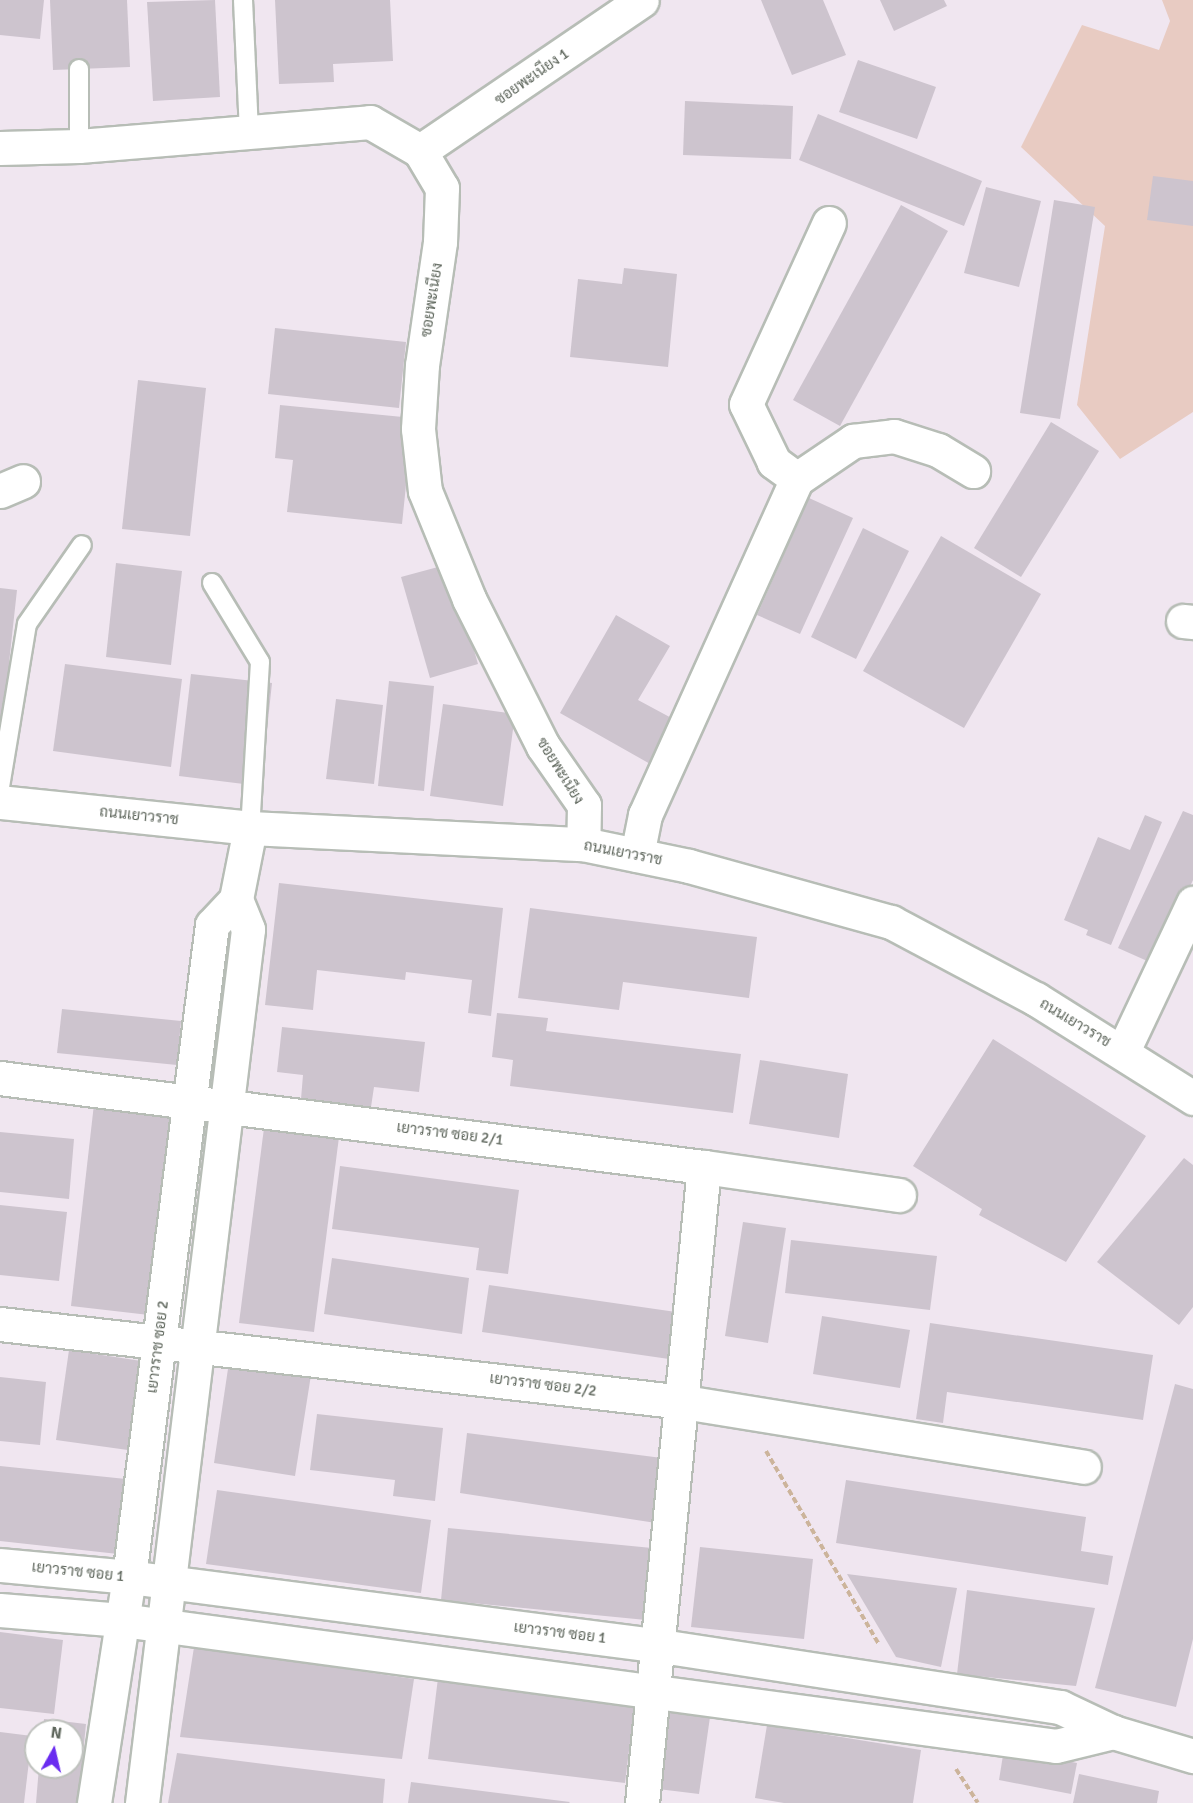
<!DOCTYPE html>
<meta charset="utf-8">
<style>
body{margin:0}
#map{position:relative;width:1193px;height:1803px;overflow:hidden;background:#f0e6f0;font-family:Signika,Sarabun,sans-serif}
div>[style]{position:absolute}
.green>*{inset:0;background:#e8cbc2}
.building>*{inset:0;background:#cdc4ce}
.path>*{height:4px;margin-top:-2px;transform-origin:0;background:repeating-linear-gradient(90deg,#ccb49b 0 6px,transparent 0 9px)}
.roads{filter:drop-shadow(2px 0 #b7bdb6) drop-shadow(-2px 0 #b7bdb6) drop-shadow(0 2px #b7bdb6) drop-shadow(0 -2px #b7bdb6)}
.lane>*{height:18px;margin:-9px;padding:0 9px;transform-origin:9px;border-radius:9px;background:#fff}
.street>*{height:33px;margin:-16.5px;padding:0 16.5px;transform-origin:16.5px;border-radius:16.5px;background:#fff}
.secondary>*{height:33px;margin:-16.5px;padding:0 16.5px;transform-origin:16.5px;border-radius:16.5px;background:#fff}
span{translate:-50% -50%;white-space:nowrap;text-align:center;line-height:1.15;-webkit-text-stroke:4.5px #fff;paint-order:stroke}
.street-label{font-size:15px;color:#5f675d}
.north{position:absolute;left:24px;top:1719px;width:60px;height:60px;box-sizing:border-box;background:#fff;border:2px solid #bfc2be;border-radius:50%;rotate:8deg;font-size:16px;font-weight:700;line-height:24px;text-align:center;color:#5f675d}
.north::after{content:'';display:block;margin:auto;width:21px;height:27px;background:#6a2cf0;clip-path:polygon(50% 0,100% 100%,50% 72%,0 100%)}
</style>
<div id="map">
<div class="green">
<i style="clip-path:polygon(1162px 0,1193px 0,1193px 412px,1120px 459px,1077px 405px,1105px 226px,1021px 147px,1082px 25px,1159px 50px,1170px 21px)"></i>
</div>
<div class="building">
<i style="clip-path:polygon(0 0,44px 0,40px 39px,0 35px)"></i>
<i style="clip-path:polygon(50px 0,127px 0,130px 67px,53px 70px)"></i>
<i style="clip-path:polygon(215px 0,220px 97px,153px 101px,147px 2px)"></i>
<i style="clip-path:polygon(275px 0,390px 0,393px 61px,333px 64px,334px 82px,279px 84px)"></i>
<i style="clip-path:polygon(761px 0,823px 0,846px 55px,792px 75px)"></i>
<i style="clip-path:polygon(880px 0,944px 0,947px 6px,894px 31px)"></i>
<i style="clip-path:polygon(858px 60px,936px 87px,917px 139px,839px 112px)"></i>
<i style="clip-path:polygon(685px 101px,793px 106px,791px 159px,683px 155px)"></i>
<i style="clip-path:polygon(818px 114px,982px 181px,964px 226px,799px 160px)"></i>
<i style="clip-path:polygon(1153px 176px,1193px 181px,1193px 226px,1147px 220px)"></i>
<i style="clip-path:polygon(986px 187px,1041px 201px,1019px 287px,964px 273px)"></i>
<i style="clip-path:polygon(1054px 200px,1095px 207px,1060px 419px,1020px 413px)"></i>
<i style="clip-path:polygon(901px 205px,948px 231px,840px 426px,793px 400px)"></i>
<i style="clip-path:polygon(624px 268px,677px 274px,668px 367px,570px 357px,578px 279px,622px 284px)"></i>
<i style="clip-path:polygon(275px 328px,406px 342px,399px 408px,268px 394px)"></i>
<i style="clip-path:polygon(138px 380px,206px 388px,190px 536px,122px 529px)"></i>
<i style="clip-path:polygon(280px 405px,413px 418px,402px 524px,287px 512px,293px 460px,275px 458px)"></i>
<i style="clip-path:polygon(1051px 422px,1099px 451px,1021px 577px,974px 548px)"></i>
<i style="clip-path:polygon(809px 498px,853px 518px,800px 634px,757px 615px)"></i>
<i style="clip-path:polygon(863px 528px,909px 551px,856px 659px,811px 637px)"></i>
<i style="clip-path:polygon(941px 536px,1041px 594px,964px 728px,863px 671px)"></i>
<i style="clip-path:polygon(116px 563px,182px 571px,171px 665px,106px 657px)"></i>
<i style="clip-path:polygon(449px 564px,478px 664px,430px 678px,401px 577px)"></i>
<i style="clip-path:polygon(0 588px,17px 590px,9px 663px,24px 664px,15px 753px,0 752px)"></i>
<i style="clip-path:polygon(616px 615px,670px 646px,638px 700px,677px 721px,652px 765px,560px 713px)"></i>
<i style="clip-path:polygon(65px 664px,182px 679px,171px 767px,53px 751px)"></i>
<i style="clip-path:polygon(191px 674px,272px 683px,261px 786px,179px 776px)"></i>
<i style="clip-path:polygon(389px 681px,434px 686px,424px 791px,378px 786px)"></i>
<i style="clip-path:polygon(336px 699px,383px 705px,374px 784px,326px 779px)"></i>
<i style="clip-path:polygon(443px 704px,515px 714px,503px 806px,430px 796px)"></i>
<i style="clip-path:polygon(1183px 811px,1193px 815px,1193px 880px,1154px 964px,1118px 948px)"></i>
<i style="clip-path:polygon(1145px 815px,1162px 822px,1111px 945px,1086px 935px,1088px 930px,1064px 920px,1098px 837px,1130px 850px)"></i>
<i style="clip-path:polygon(279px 883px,503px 908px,491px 1016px,468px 1013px,472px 980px,406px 972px,405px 980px,317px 970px,313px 1010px,265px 1005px)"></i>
<i style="clip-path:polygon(530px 908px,757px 937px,749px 998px,623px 982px,619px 1010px,518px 998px)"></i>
<i style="clip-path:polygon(62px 1009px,181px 1021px,177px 1065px,57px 1053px)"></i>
<i style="clip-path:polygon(497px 1013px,548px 1018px,546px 1031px,741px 1054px,733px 1113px,510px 1086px,513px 1060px,492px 1057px)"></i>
<i style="clip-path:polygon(282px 1027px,425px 1042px,419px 1092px,374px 1087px,371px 1107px,301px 1099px,303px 1075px,277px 1072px)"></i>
<i style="clip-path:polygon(993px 1039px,1146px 1136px,1066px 1262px,979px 1215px,982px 1209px,913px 1166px)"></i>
<i style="clip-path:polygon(760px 1060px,848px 1074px,839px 1138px,749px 1124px)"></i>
<i style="clip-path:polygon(94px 1104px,173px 1112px,149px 1315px,71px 1306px)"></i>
<i style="clip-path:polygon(264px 1128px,339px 1137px,314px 1332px,239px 1323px)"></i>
<i style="clip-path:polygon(0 1132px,74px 1139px,69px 1199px,0 1192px)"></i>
<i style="clip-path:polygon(1184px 1158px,1193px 1165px,1193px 1307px,1179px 1325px,1097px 1262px)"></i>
<i style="clip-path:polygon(340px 1166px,519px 1190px,508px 1274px,476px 1270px,479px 1248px,332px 1229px)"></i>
<i style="clip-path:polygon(0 1205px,67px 1212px,59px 1281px,0 1275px)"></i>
<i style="clip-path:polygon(743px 1222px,786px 1228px,768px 1343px,725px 1336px)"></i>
<i style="clip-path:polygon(791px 1240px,937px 1256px,930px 1310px,785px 1293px)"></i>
<i style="clip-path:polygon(332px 1258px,469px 1278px,462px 1334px,324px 1314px)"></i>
<i style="clip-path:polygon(489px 1285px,676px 1312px,669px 1359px,482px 1332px)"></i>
<i style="clip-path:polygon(822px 1316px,910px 1330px,900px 1388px,813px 1374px)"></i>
<i style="clip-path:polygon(930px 1323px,1153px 1355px,1143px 1420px,947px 1392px,943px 1423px,916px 1419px)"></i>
<i style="clip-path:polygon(69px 1350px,148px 1362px,135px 1451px,56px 1440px)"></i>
<i style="clip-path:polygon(229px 1362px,311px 1375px,295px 1476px,214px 1463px)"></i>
<i style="clip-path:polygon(0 1377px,46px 1382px,40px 1445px,0 1441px)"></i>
<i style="clip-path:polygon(1175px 1384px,1193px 1389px,1193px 1639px,1176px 1707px,1095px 1688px)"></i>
<i style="clip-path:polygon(317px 1414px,443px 1428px,435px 1501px,393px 1496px,395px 1480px,310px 1470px)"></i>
<i style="clip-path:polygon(467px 1433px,662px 1458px,656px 1523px,460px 1493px)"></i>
<i style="clip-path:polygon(0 1466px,126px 1479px,118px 1554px,0 1541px)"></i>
<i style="clip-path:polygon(846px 1480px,1086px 1517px,1081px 1551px,1113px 1556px,1108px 1585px,836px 1543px)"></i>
<i style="clip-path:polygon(217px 1490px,431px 1520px,421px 1593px,206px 1564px)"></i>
<i style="clip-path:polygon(448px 1528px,652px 1548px,646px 1620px,441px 1600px)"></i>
<i style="clip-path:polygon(700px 1547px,813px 1559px,804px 1639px,691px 1627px)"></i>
<i style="clip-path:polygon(847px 1574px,957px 1588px,941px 1667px,896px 1657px)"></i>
<i style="clip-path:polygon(967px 1590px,1095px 1608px,1076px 1686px,957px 1674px)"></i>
<i style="clip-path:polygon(0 1632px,63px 1640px,54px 1714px,0 1708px)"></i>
<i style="clip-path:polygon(194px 1647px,414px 1679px,402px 1759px,180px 1737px)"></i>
<i style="clip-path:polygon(438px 1678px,635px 1702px,625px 1783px,428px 1759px)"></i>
<i style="clip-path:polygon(670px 1704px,711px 1710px,699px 1794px,658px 1789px)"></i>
<i style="clip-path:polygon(44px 1719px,86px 1724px,78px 1803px,36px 1803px,39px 1767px,72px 1767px,72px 1731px,43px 1731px)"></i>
<i style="clip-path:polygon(767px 1725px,921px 1750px,913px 1803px,784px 1803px,755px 1798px)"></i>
<i style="clip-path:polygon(0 1732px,32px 1736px,24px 1803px,0 1803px)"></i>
<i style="clip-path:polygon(1004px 1749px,1077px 1763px,1071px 1794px,999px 1780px)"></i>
<i style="clip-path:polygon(177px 1753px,385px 1779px,383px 1803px,168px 1803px)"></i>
<i style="clip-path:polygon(1079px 1774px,1159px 1791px,1157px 1803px,1073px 1803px)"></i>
<i style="clip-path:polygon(411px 1782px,570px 1802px,569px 1803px,408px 1803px)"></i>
</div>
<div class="path">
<i style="left:766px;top:1451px;width:224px;rotate:59.7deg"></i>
<i style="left:956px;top:1769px;width:40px;rotate:57.1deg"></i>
</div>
<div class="roads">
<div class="lane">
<i style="left:243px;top:0;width:131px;rotate:87.4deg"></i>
<i style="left:79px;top:69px;width:77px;rotate:90deg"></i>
<i style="left:212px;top:583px;width:92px;rotate:58.7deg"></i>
<i style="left:260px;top:662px;width:166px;rotate:93.4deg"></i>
<i style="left:0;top:787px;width:165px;rotate:-80.6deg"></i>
<i style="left:27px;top:624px;width:96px;rotate:-55.2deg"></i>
</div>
<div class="street">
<i style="left:0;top:148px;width:79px;rotate:-1.5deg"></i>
<i style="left:79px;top:146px;width:292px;rotate:-4.7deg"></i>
<i style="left:370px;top:122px;width:58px;rotate:30.1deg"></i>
<i style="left:420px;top:151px;width:43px;rotate:59.3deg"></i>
<i style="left:442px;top:188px;width:54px;rotate:92.1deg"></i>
<i style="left:440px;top:242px;width:124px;rotate:98.3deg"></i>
<i style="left:422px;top:365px;width:64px;rotate:93.6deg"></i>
<i style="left:418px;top:429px;width:62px;rotate:83.6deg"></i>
<i style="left:425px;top:491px;width:117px;rotate:67.8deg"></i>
<i style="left:469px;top:599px;width:165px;rotate:63.3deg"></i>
<i style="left:543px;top:746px;width:72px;rotate:55.2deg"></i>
<i style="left:584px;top:805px;width:39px;rotate:91deg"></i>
<i style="left:420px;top:151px;width:268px;rotate:-34.2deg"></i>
<i style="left:797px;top:479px;width:29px;rotate:-144deg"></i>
<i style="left:774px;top:462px;width:64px;rotate:-115.8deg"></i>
<i style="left:746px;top:404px;width:199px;rotate:-65.4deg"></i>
<i style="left:0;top:491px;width:25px;rotate:-23deg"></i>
<i style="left:1183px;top:621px;width:10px;rotate:6deg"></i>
<i style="left:637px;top:855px;width:41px;rotate:-78.7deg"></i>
<i style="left:645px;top:815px;width:369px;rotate:-65.7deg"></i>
<i style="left:797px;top:479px;width:68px;rotate:-34.2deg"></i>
<i style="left:853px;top:441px;width:41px;rotate:-7deg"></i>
<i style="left:894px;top:436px;width:46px;rotate:17.7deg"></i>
<i style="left:938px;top:450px;width:41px;rotate:31deg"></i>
<i style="left:1123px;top:1051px;width:164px;rotate:-64.7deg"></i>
<i style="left:0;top:1078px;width:710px;rotate:7.21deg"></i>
<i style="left:704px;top:1167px;width:197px;rotate:8.2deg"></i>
<i style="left:0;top:1324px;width:688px;rotate:6.51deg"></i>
<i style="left:684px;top:1402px;width:405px;rotate:9.2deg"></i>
<i style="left:0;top:1565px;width:130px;rotate:5.3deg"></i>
<i style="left:129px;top:1577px;width:536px;rotate:7.39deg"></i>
<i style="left:661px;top:1646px;width:404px;rotate:8.7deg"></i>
<i style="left:1060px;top:1707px;width:59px;rotate:25.3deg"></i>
<i style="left:1113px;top:1732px;width:84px;rotate:16.7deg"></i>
<i style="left:0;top:1610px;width:122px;rotate:4.7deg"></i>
<i style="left:122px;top:1620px;width:942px;rotate:7.68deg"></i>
<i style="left:1056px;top:1746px;width:59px;rotate:-13.8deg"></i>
<i style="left:94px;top:1803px;width:229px;rotate:-81.2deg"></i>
<i style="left:129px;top:1577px;width:657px;rotate:-82.75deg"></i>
<i style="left:212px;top:925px;width:35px;rotate:-47deg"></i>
<i style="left:236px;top:899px;width:72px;rotate:-78.8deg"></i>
<i style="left:142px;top:1803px;width:880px;rotate:-83.08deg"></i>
<i style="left:248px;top:929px;width:32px;rotate:-112deg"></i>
<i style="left:642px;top:1803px;width:639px;rotate:-84.43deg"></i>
</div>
<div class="secondary">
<i style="left:0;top:802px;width:251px;rotate:5.9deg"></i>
<i style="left:250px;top:828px;width:333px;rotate:2.8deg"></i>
<i style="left:583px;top:844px;width:108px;rotate:11.7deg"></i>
<i style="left:689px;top:866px;width:210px;rotate:15.5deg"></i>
<i style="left:891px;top:922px;width:164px;rotate:28deg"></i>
<i style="left:1036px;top:999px;width:186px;rotate:32.2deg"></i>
</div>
</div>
<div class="street-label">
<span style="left:532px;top:77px;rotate:-35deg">ซอยพะเนียง 1</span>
<span style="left:432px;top:300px;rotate:-81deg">ซอยพะเนียง</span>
<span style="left:560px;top:771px;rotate:58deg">ซอยพะเนียง</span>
<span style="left:139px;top:816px;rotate:6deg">ถนนเยาวราช</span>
<span style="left:623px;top:853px;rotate:11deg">ถนนเยาวราช</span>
<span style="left:1075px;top:1023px;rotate:31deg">ถนนเยาวราช</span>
<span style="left:450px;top:1134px;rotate:7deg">เยาวราช ซอย 2/1</span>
<span style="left:158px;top:1347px;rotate:-83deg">เยาวราช ซอย 2</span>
<span style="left:543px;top:1385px;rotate:7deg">เยาวราช ซอย 2/2</span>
<span style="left:78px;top:1572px;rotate:6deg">เยาวราช ซอย 1</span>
<span style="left:560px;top:1633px;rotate:7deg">เยาวราช ซอย 1</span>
</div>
<div class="north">N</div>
</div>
